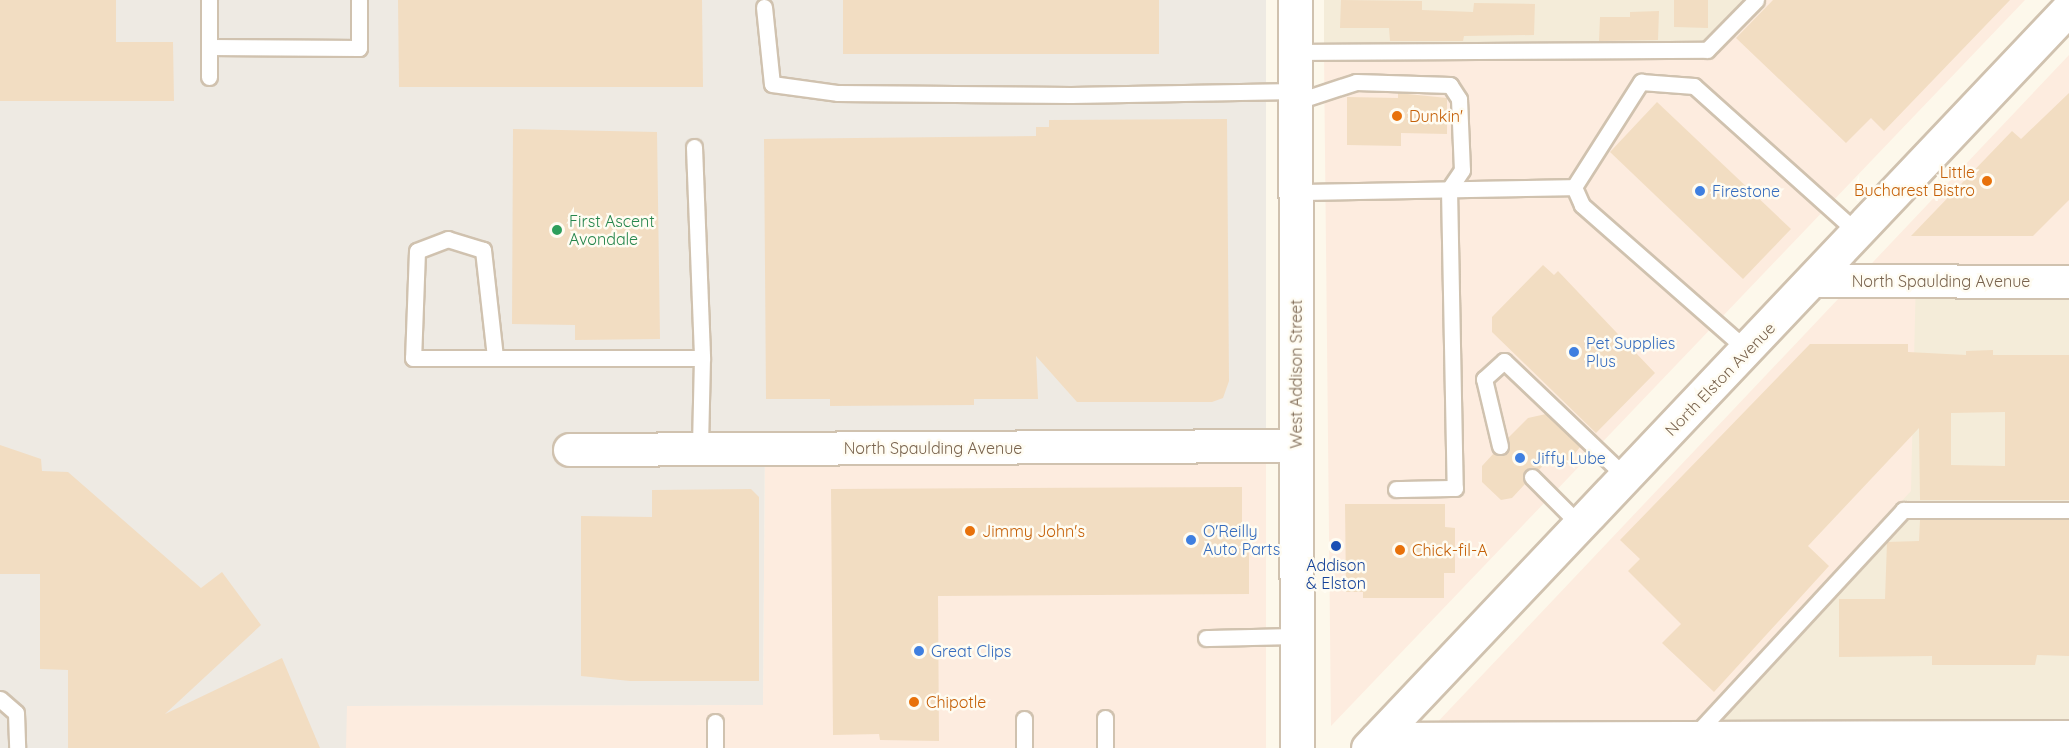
<!DOCTYPE html>
<style>
body{margin:0}
#map{position:relative;width:2069px;height:748px;overflow:hidden;background:#fdf8eb;font-family:Quicksand,sans-serif}
div>[style]{position:absolute}
.residential>*{inset:0;background:#f4ecd9}
.commercial>*{inset:0;background:#fdecdf}
.industrial>*{inset:0;background:#eeeae3}
.building>*{inset:0;background:#f2ddc2}
.roads{filter:drop-shadow(2px 0 #d0c2af) drop-shadow(-2px 0 #d0c2af) drop-shadow(0 2px #d0c2af) drop-shadow(0 -2px #d0c2af)}
.lane>*{height:15px;margin:-7.5px;padding:0 7.5px;transform-origin:7.5px;border-radius:7.5px;background:#fff}
.street>*{height:32px;margin:-16px;padding:0 16px;transform-origin:16px;border-radius:16px;background:#fff}
.secondary>*{height:33px;margin:-16.5px;padding:0 16.5px;transform-origin:16.5px;border-radius:16.5px;background:#fff}
.dots>*{width:16px;height:16px;translate:-50% -50%;box-sizing:border-box;border:3px solid #fffcf2;border-radius:50%}
span{translate:-50% -50%;white-space:nowrap;text-align:center;line-height:1.15;-webkit-text-stroke:5px #fffcf2;paint-order:stroke}
.food-label{font-size:16px;color:#c56008}
.left{translate:0 -50%;text-align:left}
.right{translate:-100% -50%;text-align:right}
.shop-label{font-size:16px;color:#366cbe}
.leisure-label{font-size:16px;color:#27864d}
.street-label{font-size:16px;color:#79634d}
.transit-label{font-size:16px;color:#164399}
</style>
<div id="map">
<div class="residential">
<i style="clip-path:polygon(1324px 0,1762px 0,1708px 55px,1324px 56px)"></i>
<i style="clip-path:polygon(1916px 273px,2069px 276px,2069px 748px,1533px 741px)"></i>
</div>
<div class="commercial">
<i style="clip-path:polygon(1762px 0,2025px 0,1331px 726px,1324px 56px,1708px 55px)"></i>
<i style="clip-path:polygon(2069px 55px,2069px 276px,1916px 274px,1911px 491px,1679px 742px,1413px 748px)"></i>
<i style="clip-path:polygon(1266px 441px,1266px 748px,346px 748px,346px 706px,763px 705px,765px 443px)"></i>
</div>
<div class="industrial">
<i style="clip-path:polygon(0 0,1266px 0,1266px 441px,765px 443px,763px 705px,347px 706px,346px 748px,0 748px)"></i>
</div>
<div class="building">
<i style="clip-path:polygon(0 0,116px 0,116px 42px,173px 42px,174px 101px,0 101px)"></i>
<i style="clip-path:polygon(398px 0,702px 0,703px 87px,399px 87px)"></i>
<i style="clip-path:polygon(843px 0,1159px 0,1159px 54px,843px 54px)"></i>
<i style="clip-path:polygon(1341px 0,1422px 1px,1422px 10px,1473px 12px,1474px 3px,1535px 4px,1534px 35px,1464px 36px,1463px 41px,1390px 41px,1389px 28px,1340px 28px)"></i>
<i style="clip-path:polygon(1674px 0,1708px 0,1708px 28px,1674px 27px)"></i>
<i style="clip-path:polygon(1773px 0,2010px 0,1884px 131px,1871px 118px,1846px 143px,1736px 38px)"></i>
<i style="clip-path:polygon(1659px 11px,1658px 40px,1599px 41px,1600px 17px,1630px 17px,1630px 12px)"></i>
<i style="clip-path:polygon(1398px 93px,1447px 98px,1447px 134px,1401px 133px,1401px 146px,1347px 145px,1347px 97px,1398px 98px)"></i>
<i style="clip-path:polygon(2069px 93px,2069px 200px,2033px 236px,1911px 236px,2012px 131px,2021px 139px)"></i>
<i style="clip-path:polygon(1657px 102px,1791px 229px,1743px 279px,1610px 152px)"></i>
<i style="clip-path:polygon(1227px 119px,1229px 381px,1223px 398px,1212px 402px,1077px 402px,1036px 356px,1038px 399px,974px 399px,974px 405px,830px 406px,830px 399px,766px 399px,764px 139px,1036px 136px,1036px 127px,1049px 127px,1049px 120px)"></i>
<i style="clip-path:polygon(513px 129px,657px 132px,660px 339px,575px 340px,575px 325px,512px 324px)"></i>
<i style="clip-path:polygon(1543px 265px,1554px 275px,1558px 271px,1655px 373px,1596px 433px,1492px 332px,1492px 317px)"></i>
<i style="clip-path:polygon(evenodd,1810px 344px,1908px 344px,1908px 352px,1966px 355px,1966px 351px,1993px 350px,1993px 355px,2069px 355px,2069px 500px,1920px 500px,1919px 428px,1808px 546px,1829px 566px,1714px 692px,1662px 643px,1681px 624px,1628px 571px,1640px 559px,1620px 540px,1810px 344px,2005px 412px,2005px 466px,1951px 465px,1951px 413px,2005px 412px)"></i>
<i style="clip-path:polygon(1546px 414px,1580px 447px,1566px 465px,1550px 458px,1539px 470px,1526px 470px,1525px 484px,1512px 498px,1501px 500px,1482px 482px,1482px 466px,1494px 453px,1507px 453px,1508px 438px,1528px 418px)"></i>
<i style="clip-path:polygon(0 445px,41px 459px,42px 471px,68px 472px,201px 588px,222px 572px,261px 625px,165px 714px,282px 658px,320px 748px,68px 748px,68px 670px,40px 669px,40px 574px,0 574px)"></i>
<i style="clip-path:polygon(1242px 487px,1242px 535px,1249px 535px,1249px 594px,938px 596px,939px 741px,880px 740px,879px 734px,833px 735px,831px 489px)"></i>
<i style="clip-path:polygon(751px 489px,759px 497px,759px 681px,630px 681px,581px 676px,581px 516px,652px 517px,652px 490px)"></i>
<i style="clip-path:polygon(1345px 504px,1445px 504px,1445px 527px,1455px 528px,1455px 573px,1444px 573px,1444px 598px,1363px 598px,1363px 592px,1346px 592px)"></i>
<i style="clip-path:polygon(1920px 520px,2069px 520px,2069px 656px,2037px 655px,2035px 665px,1932px 665px,1932px 656px,1839px 657px,1839px 599px,1885px 599px,1887px 542px,1919px 541px)"></i>
</div>
<div class="roads">
<div class="lane">
<i style="left:764px;top:7px;width:77px;rotate:84.1deg"></i>
<i style="left:772px;top:84px;width:67px;rotate:7.8deg"></i>
<i style="left:838px;top:93px;width:233px;rotate:0.5deg"></i>
<i style="left:1071px;top:95px;width:225px;rotate:-1deg"></i>
<i style="left:209px;top:47px;width:150px;rotate:0.4deg"></i>
<i style="left:359px;top:48px;width:48px;rotate:-90deg"></i>
<i style="left:1295px;top:52px;width:412px;rotate:-0.3deg"></i>
<i style="left:1707px;top:50px;width:70px;rotate:-45.6deg"></i>
<i style="left:209px;top:77px;width:77px;rotate:-90deg"></i>
<i style="left:1295px;top:102px;width:64px;rotate:-18.2deg"></i>
<i style="left:1356px;top:82px;width:94px;rotate:1.8deg"></i>
<i style="left:1450px;top:85px;width:17px;rotate:57deg"></i>
<i style="left:1459px;top:99px;width:71px;rotate:87.6deg"></i>
<i style="left:1462px;top:170px;width:23px;rotate:124deg"></i>
<i style="left:1449px;top:189px;width:299px;rotate:88.9deg"></i>
<i style="left:1455px;top:488px;width:59px;rotate:179deg"></i>
<i style="left:694px;top:147px;width:211px;rotate:87.8deg"></i>
<i style="left:1296px;top:192px;width:278px;rotate:-1deg"></i>
<i style="left:1747px;top:350px;width:220px;rotate:-138.7deg"></i>
<i style="left:1582px;top:205px;width:20px;rotate:-114deg"></i>
<i style="left:1574px;top:187px;width:125px;rotate:-57.5deg"></i>
<i style="left:1641px;top:82px;width:53px;rotate:4.3deg"></i>
<i style="left:1694px;top:86px;width:220px;rotate:41.9deg"></i>
<i style="left:495px;top:357px;width:108px;rotate:-96.4deg"></i>
<i style="left:483px;top:250px;width:37px;rotate:-163deg"></i>
<i style="left:448px;top:239px;width:33px;rotate:159deg"></i>
<i style="left:417px;top:251px;width:107px;rotate:92.1deg"></i>
<i style="left:413px;top:358px;width:289px"></i>
<i style="left:702px;top:358px;width:91px;rotate:91.3deg"></i>
<i style="left:1500px;top:446px;width:69px;rotate:-103.4deg"></i>
<i style="left:1484px;top:379px;width:27px;rotate:-42deg"></i>
<i style="left:1504px;top:361px;width:168px;rotate:43.6deg"></i>
<i style="left:1532px;top:477px;width:68px;rotate:45deg"></i>
<i style="left:1206px;top:638px;width:91px;rotate:-1.3deg"></i>
<i style="left:0;top:699px;width:21px;rotate:41deg"></i>
<i style="left:16px;top:713px;width:35px;rotate:88deg"></i>
<i style="left:1024px;top:719px;width:29px;rotate:90deg"></i>
<i style="left:1694px;top:736px;width:308px;rotate:-47.2deg"></i>
<i style="left:1903px;top:510px;width:166px"></i>
<i style="left:715px;top:748px;width:26px;rotate:-90deg"></i>
<i style="left:1105px;top:748px;width:30px;rotate:-90deg"></i>
</div>
<div class="street">
<i style="left:1813px;top:281px;width:256px;rotate:0.2deg"></i>
<i style="left:570px;top:450px;width:726px;rotate:-0.32deg"></i>
<i style="left:1377px;top:739px;width:692px;rotate:-0.17deg"></i>
</div>
<div class="secondary">
<i style="left:1295px;top:0;width:748px;rotate:89.85deg"></i>
<i style="left:1368px;top:748px;width:1019px;rotate:-46.55deg"></i>
</div>
</div>
<div class="dots">
<i style="left:1397px;top:116px;background:#e8710a"></i>
<i style="left:1987px;top:181px;background:#e8710a"></i>
<i style="left:1700px;top:191px;background:#3f7fe0"></i>
<i style="left:557px;top:230px;background:#2e9e5b"></i>
<i style="left:1574px;top:352px;background:#3f7fe0"></i>
<i style="left:1520px;top:458px;background:#3f7fe0"></i>
<i style="left:970px;top:531px;background:#e8710a"></i>
<i style="left:1191px;top:540px;background:#3f7fe0"></i>
<i style="left:1336px;top:546px;background:#1a4fb4"></i>
<i style="left:1400px;top:550px;background:#e8710a"></i>
<i style="left:919px;top:651px;background:#3f7fe0"></i>
<i style="left:914px;top:702px;background:#e8710a"></i>
</div>
<div class="food-label">
<span class="left" style="left:1409px;top:116px">Dunkin'</span>
<span class="right" style="left:1975px;top:181px">Little<br>Bucharest Bistro</span>
<span class="left" style="left:982px;top:531px">Jimmy John's</span>
<span class="left" style="left:1412px;top:550px">Chick-fil-A</span>
<span class="left" style="left:926px;top:702px">Chipotle</span>
</div>
<div class="shop-label">
<span class="left" style="left:1712px;top:191px">Firestone</span>
<span class="left" style="left:1586px;top:352px">Pet Supplies<br>Plus</span>
<span class="left" style="left:1532px;top:458px">Jiffy Lube</span>
<span class="left" style="left:1203px;top:540px">O'Reilly<br>Auto Parts</span>
<span class="left" style="left:931px;top:651px">Great Clips</span>
</div>
<div class="leisure-label">
<span class="left" style="left:569px;top:230px">First Ascent<br>Avondale</span>
</div>
<div class="street-label">
<span style="left:1941px;top:281px">North Spaulding Avenue</span>
<span style="left:1296px;top:374px;rotate:-90deg">West Addison Street</span>
<span style="left:1720px;top:379px;rotate:-46deg">North Elston Avenue</span>
<span style="left:933px;top:448px">North Spaulding Avenue</span>
</div>
<div class="transit-label">
<span style="left:1336px;top:574px">Addison<br>&amp; Elston</span>
</div>
</div>
